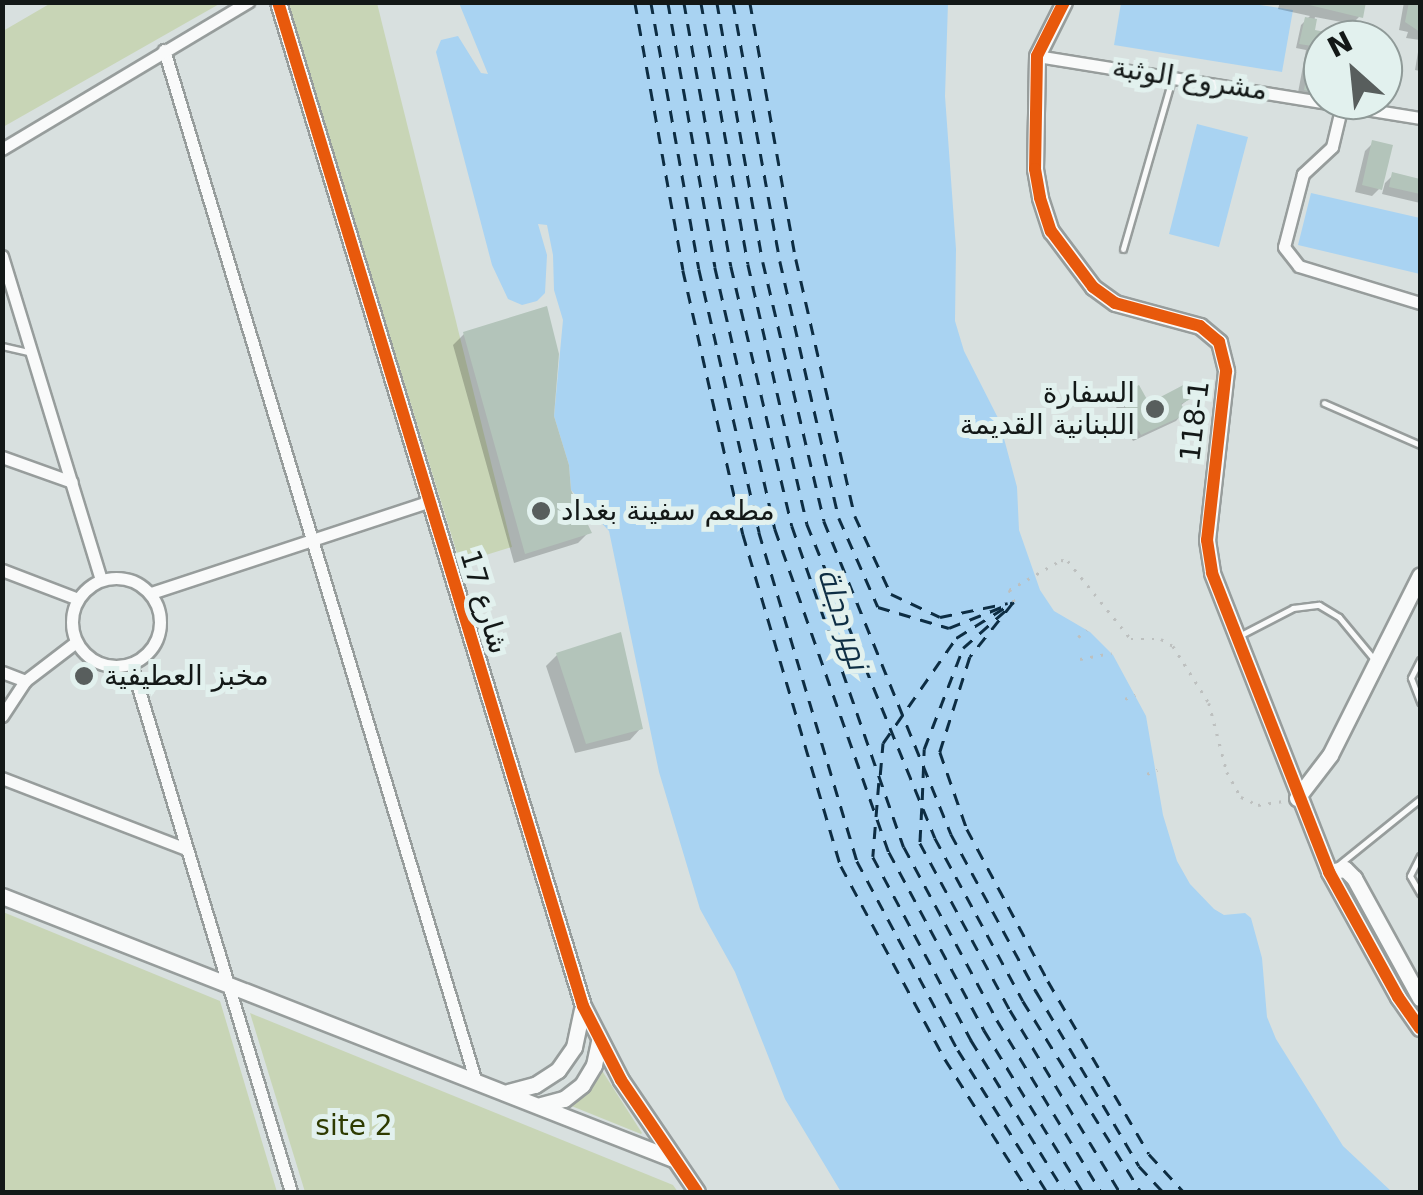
<!DOCTYPE html>
<meta charset="utf-8">
<style>
body{margin:0}
#map{position:relative;width:1423px;height:1195px;overflow:hidden;background:#d8e0df;font-family:"DejaVu Sans",Cairo,sans-serif}
div>[style]{position:absolute}
.green>*{inset:0;background:#c8d5b6}
.water>*{inset:0;background:#a9d3f2}
.shadow>*{inset:0;background:#0003}
.ferry>*{height:2.5px;margin-top:-1.25px;transform-origin:0;background:repeating-linear-gradient(90deg,#0d2d43 0 12px,transparent 0 22px)}
.building>*{inset:0;background:#b3c4ba}
.path>*{height:2.5px;margin-top:-1.25px;transform-origin:0;background:repeating-linear-gradient(90deg,#bdc0bf 0 2.5px,transparent 0 10.5px)}
.roads{filter:drop-shadow(2px 0 #979d9c) drop-shadow(-2px 0 #979d9c) drop-shadow(0 2px #979d9c) drop-shadow(0 -2px #979d9c)}
.lane>*{height:5px;margin:-2.5px;padding:0 2.5px;transform-origin:2.5px;border-radius:2.5px;background:#f9fafa}
.street>*{height:11px;margin:-5.5px;padding:0 5.5px;transform-origin:5.5px;border-radius:5.5px;background:#f9fafa}
.street>.ring{margin:-5.5px;padding:0;box-sizing:content-box;background:none;border:11px solid #f9fafa;border-radius:50%}
.secondary>*{height:15px;margin:-7.5px;padding:0 7.5px;transform-origin:7.5px;border-radius:7.5px;background:#f9fafa}
.cycleway>*{height:12px;margin:-6px;padding:0 6px;transform-origin:6px;border-radius:6px;background:#e8590c}
.dots>*{width:28px;height:28px;translate:-50% -50%;box-sizing:border-box;border:5px solid #e2f1ee;border-radius:50%}
span{translate:-50% -50%;white-space:nowrap;text-align:center;line-height:1.15;-webkit-text-stroke:10px #e2f1ee;paint-order:stroke}
.street-label{font-size:28px;color:#131817}
.poi-label{font-size:28px;color:#131817}
.right{translate:-100% -50%;text-align:right}
.left{translate:0 -50%;text-align:left}
.park-label{font-size:28px;color:#2e3b00}
.water-label{font-size:30px;color:#0d2d43;font-style:italic}
.frame{position:absolute;inset:0;border:5px solid #131817;pointer-events:none}
.north{position:absolute;left:1303px;top:20px;width:100px;height:100px;box-sizing:border-box;background:#e2f1ee;border:2px solid #8f9a98;border-radius:50%;rotate:333deg;font-size:28px;font-weight:700;line-height:40px;text-align:center;color:#131817}
.north::after{content:'';display:block;margin:auto;width:35px;height:45px;background:#585e5d;clip-path:polygon(50% 0,100% 100%,50% 72%,0 100%)}
</style>
<div id="map">
<div class="green">
<i style="clip-path:polygon(51px 3px,51px 2px,221px 3px,3px 127px,3px 31px)"></i>
<i style="clip-path:polygon(287px 3px,377px 3px,512px 547px,460px 563px)"></i>
<i style="clip-path:polygon(3px 912px,220px 1001px,277px 1192px,3px 1192px)"></i>
<i style="clip-path:polygon(250px 1013px,673px 1185px,678px 1192px,305px 1192px)"></i>
<i style="clip-path:polygon(601px 1069px,642px 1133px,641px 1134px,569px 1105px)"></i>
</div>
<div class="water">
<i style="clip-path:polygon(459px 3px,948px 3px,945px 96px,956px 249px,955px 321px,964px 351px,999px 420px,1017px 487px,1019px 530px,1040px 590px,1054px 611px,1090px 632px,1113px 655px,1146px 716px,1163px 815px,1177px 861px,1190px 884px,1214px 909px,1224px 915px,1245px 913px,1251px 918px,1262px 958px,1267px 1017px,1276px 1039px,1343px 1146px,1392px 1192px,841px 1192px,785px 1099px,735px 972px,700px 909px,659px 772px,609px 531px,571px 490px,569px 465px,554px 416px,563px 320px,554px 290px,553px 255px,547px 225px,538px 224px,547px 255px,545px 293px,537px 301px,522px 305px,508px 299px,492px 265px,436px 52px,441px 40px,458px 36px,481px 73px,488px 74px)"></i>
<i style="clip-path:polygon(1121px 3px,1246px 3px,1293px 10px,1282px 72px,1114px 45px)"></i>
<i style="clip-path:polygon(1197px 124px,1248px 137px,1219px 247px,1169px 234px)"></i>
<i style="clip-path:polygon(1311px 193px,1420px 218px,1420px 274px,1298px 245px)"></i>
</div>
<div class="shadow">
<i style="clip-path:polygon(1280px 2px,1363px 2px,1360px 16px,1352px 24px,1315px 17px,1312px 32px,1331px 40px,1323px 40px,1323px 84px,1313px 101px,1297px 98px,1306px 50px,1296px 48px,1301px 25px,1310px 16px,1278px 9px)"></i>
<i style="clip-path:polygon(1404px 2px,1420px 2px,1420px 71px,1415px 70px,1420px 40px,1406px 38px,1408px 32px,1399px 30px)"></i>
<i style="clip-path:polygon(1373px 143px,1380px 188px,1393px 175px,1420px 182px,1420px 203px,1382px 194px,1385px 183px,1372px 196px,1355px 192px,1365px 151px)"></i>
<i style="clip-path:polygon(464px 334px,551px 416px,568px 490px,589px 532px,578px 543px,514px 563px,453px 345px)"></i>
<i style="clip-path:polygon(1130px 393px,1148px 407px,1195px 394px,1180px 406px,1183px 413px,1176px 421px,1133px 441px,1115px 409px)"></i>
<i style="clip-path:polygon(557px 655px,641px 728px,630px 740px,575px 753px,546px 666px)"></i>
</div>
<div class="ferry">
<i style="left:635px;top:2px;width:272px;rotate:79.8deg"></i>
<i style="left:683px;top:270px;width:271px;rotate:77.2deg"></i>
<i style="left:743px;top:534px;width:346px;rotate:73.6deg"></i>
<i style="left:841px;top:866px;width:219px;rotate:61.7deg"></i>
<i style="left:945px;top:1059px;width:157px;rotate:57.7deg"></i>
<i style="left:651px;top:2px;width:271px;rotate:79.8deg"></i>
<i style="left:699px;top:269px;width:270px;rotate:77.1deg"></i>
<i style="left:759px;top:532px;width:343px;rotate:73.4deg"></i>
<i style="left:857px;top:861px;width:214px;rotate:61.9deg"></i>
<i style="left:958px;top:1050px;width:168px;rotate:57.9deg"></i>
<i style="left:668px;top:2px;width:269px;rotate:79.9deg"></i>
<i style="left:715px;top:267px;width:269px;rotate:77.1deg"></i>
<i style="left:775px;top:529px;width:343px;rotate:70.6deg"></i>
<i style="left:889px;top:852px;width:202px;rotate:61.9deg"></i>
<i style="left:984px;top:1030px;width:190px;rotate:58.6deg"></i>
<i style="left:684px;top:2px;width:268px;rotate:79.9deg"></i>
<i style="left:731px;top:266px;width:267px;rotate:76.8deg"></i>
<i style="left:792px;top:526px;width:340px;rotate:70.8deg"></i>
<i style="left:904px;top:847px;width:196px;rotate:61.7deg"></i>
<i style="left:997px;top:1020px;width:201px;rotate:58.8deg"></i>
<i style="left:701px;top:2px;width:266px;rotate:79.8deg"></i>
<i style="left:748px;top:264px;width:267px;rotate:77.2deg"></i>
<i style="left:807px;top:524px;width:339px;rotate:67.8deg"></i>
<i style="left:935px;top:838px;width:185px;rotate:61.6deg"></i>
<i style="left:1023px;top:1001px;width:225px;rotate:58.3deg"></i>
<i style="left:717px;top:2px;width:264px;rotate:80deg"></i>
<i style="left:763px;top:262px;width:266px;rotate:76.7deg"></i>
<i style="left:824px;top:521px;width:338px;rotate:67.9deg"></i>
<i style="left:951px;top:834px;width:179px;rotate:61.6deg"></i>
<i style="left:1036px;top:991px;width:203px;rotate:59.5deg"></i>
<i style="left:1139px;top:1166px;width:35px;rotate:47deg"></i>
<i style="left:733px;top:2px;width:263px;rotate:79.7deg"></i>
<i style="left:780px;top:261px;width:264px;rotate:77.1deg"></i>
<i style="left:839px;top:518px;width:97px;rotate:66.3deg"></i>
<i style="left:878px;top:607px;width:74px;rotate:16.5deg"></i>
<i style="left:949px;top:628px;width:70px;rotate:-21.8deg"></i>
<i style="left:750px;top:2px;width:261px;rotate:79.9deg"></i>
<i style="left:796px;top:259px;width:264px;rotate:77.1deg"></i>
<i style="left:855px;top:516px;width:86px;rotate:65.2deg"></i>
<i style="left:891px;top:594px;width:54px;rotate:25.1deg"></i>
<i style="left:940px;top:617px;width:69px;rotate:-11.6deg"></i>
<i style="left:1013px;top:603px;width:69px;rotate:128.5deg"></i>
<i style="left:970px;top:657px;width:100px;rotate:107.5deg"></i>
<i style="left:940px;top:752px;width:82px;rotate:70.7deg"></i>
<i style="left:967px;top:829px;width:172px;rotate:61.9deg"></i>
<i style="left:1048px;top:981px;width:200px;rotate:59.7deg"></i>
<i style="left:1149px;top:1154px;width:52px;rotate:47.4deg"></i>
<i style="left:880px;top:775px;width:32px;rotate:-85deg"></i>
<i style="left:883px;top:743px;width:128px;rotate:-55.2deg"></i>
<i style="left:956px;top:638px;width:57px;rotate:-32deg"></i>
<i style="left:879px;top:783px;width:74px;rotate:94.6deg"></i>
<i style="left:873px;top:857px;width:208px;rotate:61.8deg"></i>
<i style="left:971px;top:1040px;width:179px;rotate:58.3deg"></i>
<i style="left:922px;top:800px;width:51px;rotate:-87.8deg"></i>
<i style="left:924px;top:749px;width:108px;rotate:-68.9deg"></i>
<i style="left:963px;top:648px;width:57px;rotate:-41.5deg"></i>
<i style="left:922px;top:808px;width:35px;rotate:93deg"></i>
<i style="left:920px;top:843px;width:190px;rotate:61.7deg"></i>
<i style="left:1010px;top:1010px;width:213px;rotate:58.9deg"></i>
</div>
<div class="building">
<i style="clip-path:polygon(1297px 2px,1366px 2px,1363px 18px)"></i>
<i style="clip-path:polygon(1409px 2px,1420px 2px,1420px 32px,1405px 22px)"></i>
<i style="clip-path:polygon(1305px 17px,1317px 19px,1315px 30px,1335px 34px,1333px 40px,1323px 40px,1323px 94px,1304px 90px,1312px 46px,1299px 44px)"></i>
<i style="clip-path:polygon(1372px 140px,1393px 145px,1382px 190px,1362px 185px)"></i>
<i style="clip-path:polygon(1392px 172px,1420px 179px,1420px 194px,1389px 187px)"></i>
<i style="clip-path:polygon(547px 306px,559px 354px,554px 416px,569px 465px,571px 490px,592px 533px,525px 554px,463px 332px)"></i>
<i style="clip-path:polygon(1191px 381px,1198px 395px,1181px 404px,1187px 414px,1141px 435px,1121px 399px,1130px 394px,1128px 391px,1139px 385px,1149px 403px)"></i>
<i style="clip-path:polygon(621px 632px,643px 729px,586px 744px,556px 653px)"></i>
</div>
<div class="path">
<i style="left:1014px;top:602px;width:13px;rotate:-113deg"></i>
<i style="left:1009px;top:590px;width:60px;rotate:-30deg"></i>
<i style="left:1061px;top:560px;width:7px;rotate:8deg"></i>
<i style="left:1068px;top:561px;width:100px;rotate:51.1deg"></i>
<i style="left:1131px;top:639px;width:30px"></i>
<i style="left:1161px;top:639px;width:14px;rotate:30deg"></i>
<i style="left:1173px;top:646px;width:67px;rotate:57.7deg"></i>
<i style="left:1209px;top:703px;width:71px;rotate:75.4deg"></i>
<i style="left:1227px;top:772px;width:29px;rotate:61deg"></i>
<i style="left:1241px;top:797px;width:19px;rotate:25deg"></i>
<i style="left:1258px;top:805px;width:24px;rotate:-9deg"></i>
<i style="left:1078px;top:637px;width:11px;rotate:-38deg"></i>
<i style="left:1080px;top:659px;width:32px;rotate:-11deg"></i>
<i style="left:1125px;top:699px;width:11px;rotate:-22deg"></i>
<i style="left:1147px;top:774px;width:11px;rotate:-22deg"></i>
</div>
<div class="roads">
<div class="lane">
<i style="left:1123px;top:249px;width:177px;rotate:-73.9deg"></i>
<i style="left:2px;top:346px;width:28px;rotate:13deg"></i>
<i style="left:1324px;top:403px;width:105px;rotate:23.6deg"></i>
<i style="left:1239px;top:636px;width:61px;rotate:-27.4deg"></i>
<i style="left:1293px;top:608px;width:26px;rotate:-7deg"></i>
<i style="left:1319px;top:605px;width:23px;rotate:31deg"></i>
<i style="left:1339px;top:617px;width:53px;rotate:50.3deg"></i>
<i style="left:1420px;top:660px;width:20px;rotate:117deg"></i>
<i style="left:1411px;top:678px;width:26px;rotate:69deg"></i>
<i style="left:1420px;top:856px;width:22px;rotate:117deg"></i>
<i style="left:1410px;top:876px;width:20px;rotate:60deg"></i>
<i style="left:1337px;top:866px;width:107px;rotate:-38.9deg"></i>
</div>
<div class="street">
<i style="left:164px;top:50px;width:1075px;rotate:73.18deg"></i>
<i style="left:1037px;top:56px;width:388px;rotate:9.2deg"></i>
<i style="left:1342px;top:105px;width:43px;rotate:103.4deg"></i>
<i style="left:1332px;top:147px;width:40px;rotate:137deg"></i>
<i style="left:1303px;top:174px;width:75px;rotate:104.6deg"></i>
<i style="left:1284px;top:247px;width:24px;rotate:52deg"></i>
<i style="left:1299px;top:266px;width:127px;rotate:17deg"></i>
<i style="left:2px;top:149px;width:287px;rotate:-30.9deg"></i>
<i style="left:2px;top:256px;width:338px;rotate:73deg"></i>
<i style="left:2px;top:457px;width:74px;rotate:19.7deg"></i>
<i style="left:2px;top:570px;width:81px;rotate:20.9deg"></i>
<i class="ring" style="left:72px;top:578px;width:77px;height:77px"></i>
<i style="left:151px;top:593px;width:292px;rotate:-18.2deg"></i>
<i style="left:131px;top:664px;width:552px;rotate:73.14deg"></i>
<i style="left:2px;top:672px;width:25px;rotate:21deg"></i>
<i style="left:2px;top:716px;width:42px;rotate:-56.7deg"></i>
<i style="left:25px;top:681px;width:64px;rotate:-37.4deg"></i>
<i style="left:2px;top:778px;width:197px;rotate:21.1deg"></i>
</div>
<div class="secondary">
<i style="left:278px;top:2px;width:1049px;rotate:73.1deg"></i>
<i style="left:583px;top:1006px;width:83px;rotate:62.8deg"></i>
<i style="left:621px;top:1080px;width:135px;rotate:55.8deg"></i>
<i style="left:1064px;top:2px;width:60px;rotate:116.6deg"></i>
<i style="left:1037px;top:56px;width:113px;rotate:91deg"></i>
<i style="left:1035px;top:169px;width:29px;rotate:80deg"></i>
<i style="left:1040px;top:198px;width:35px;rotate:72deg"></i>
<i style="left:1051px;top:231px;width:70px;rotate:53.1deg"></i>
<i style="left:1093px;top:287px;width:27px;rotate:36deg"></i>
<i style="left:1115px;top:303px;width:88px;rotate:15.1deg"></i>
<i style="left:1200px;top:326px;width:25px;rotate:40deg"></i>
<i style="left:1219px;top:342px;width:30px;rotate:76deg"></i>
<i style="left:1226px;top:371px;width:170px;rotate:96.4deg"></i>
<i style="left:1207px;top:540px;width:33px;rotate:81deg"></i>
<i style="left:1212px;top:573px;width:321px;rotate:68.6deg"></i>
<i style="left:1329px;top:872px;width:143px;rotate:61.1deg"></i>
<i style="left:1398px;top:997px;width:38px;rotate:55deg"></i>
<i style="left:1297px;top:798px;width:54px;rotate:-52.5deg"></i>
<i style="left:1330px;top:755px;width:201px;rotate:-63.4deg"></i>
<i style="left:1329px;top:872px;width:16px;rotate:-11deg"></i>
<i style="left:1345px;top:869px;width:13px;rotate:45deg"></i>
<i style="left:1354px;top:878px;width:137px;rotate:61.2deg"></i>
<i style="left:2px;top:896px;width:721px;rotate:21.4deg"></i>
<i style="left:508px;top:1092px;width:28px;rotate:-15deg"></i>
<i style="left:535px;top:1085px;width:27px;rotate:-33deg"></i>
<i style="left:558px;top:1070px;width:28px;rotate:-55deg"></i>
<i style="left:574px;top:1047px;width:38px;rotate:-78deg"></i>
<i style="left:541px;top:1105px;width:24px;rotate:-15deg"></i>
<i style="left:564px;top:1099px;width:23px;rotate:-38deg"></i>
<i style="left:582px;top:1085px;width:23px;rotate:-59deg"></i>
<i style="left:594px;top:1065px;width:24px;rotate:-78deg"></i>
</div>
</div>
<div class="cycleway">
<i style="left:278px;top:2px;width:1049px;rotate:73.1deg"></i>
<i style="left:583px;top:1006px;width:83px;rotate:62.8deg"></i>
<i style="left:621px;top:1080px;width:135px;rotate:55.8deg"></i>
<i style="left:1064px;top:2px;width:60px;rotate:116.6deg"></i>
<i style="left:1037px;top:56px;width:113px;rotate:91deg"></i>
<i style="left:1035px;top:169px;width:29px;rotate:80deg"></i>
<i style="left:1040px;top:198px;width:35px;rotate:72deg"></i>
<i style="left:1051px;top:231px;width:70px;rotate:53.1deg"></i>
<i style="left:1093px;top:287px;width:27px;rotate:36deg"></i>
<i style="left:1115px;top:303px;width:88px;rotate:15.1deg"></i>
<i style="left:1200px;top:326px;width:25px;rotate:40deg"></i>
<i style="left:1219px;top:342px;width:30px;rotate:76deg"></i>
<i style="left:1226px;top:371px;width:170px;rotate:96.4deg"></i>
<i style="left:1207px;top:540px;width:33px;rotate:81deg"></i>
<i style="left:1212px;top:573px;width:321px;rotate:68.6deg"></i>
<i style="left:1329px;top:872px;width:143px;rotate:61.1deg"></i>
<i style="left:1398px;top:997px;width:38px;rotate:55deg"></i>
</div>
<div class="dots">
<i style="left:1155px;top:409px;background:#585e5d"></i>
<i style="left:541px;top:511px;background:#585e5d"></i>
<i style="left:84px;top:676px;background:#585e5d"></i>
</div>
<div class="street-label">
<span style="left:1190px;top:79px;rotate:9deg">مشروع الوثبة</span>
<span style="left:1195px;top:421px;rotate:-83deg">118-1</span>
<span style="left:484px;top:602px;rotate:73deg">شارع 17</span>
</div>
<div class="poi-label">
<span class="right" style="left:1135px;top:409px">السفارة<br>اللبنانية القديمة</span>
<span class="left" style="left:561px;top:511px">مطعم سفينة بغداد</span>
<span class="left" style="left:104px;top:676px">مخبز العطيفية</span>
</div>
<div class="park-label">
<span style="left:354px;top:1126px">site 2</span>
</div>
<div class="water-label">
<span style="left:843px;top:619px;rotate:72deg">نهر دجلة</span>
</div>
<div class="frame"></div>
<div class="north">N</div>
</div>
